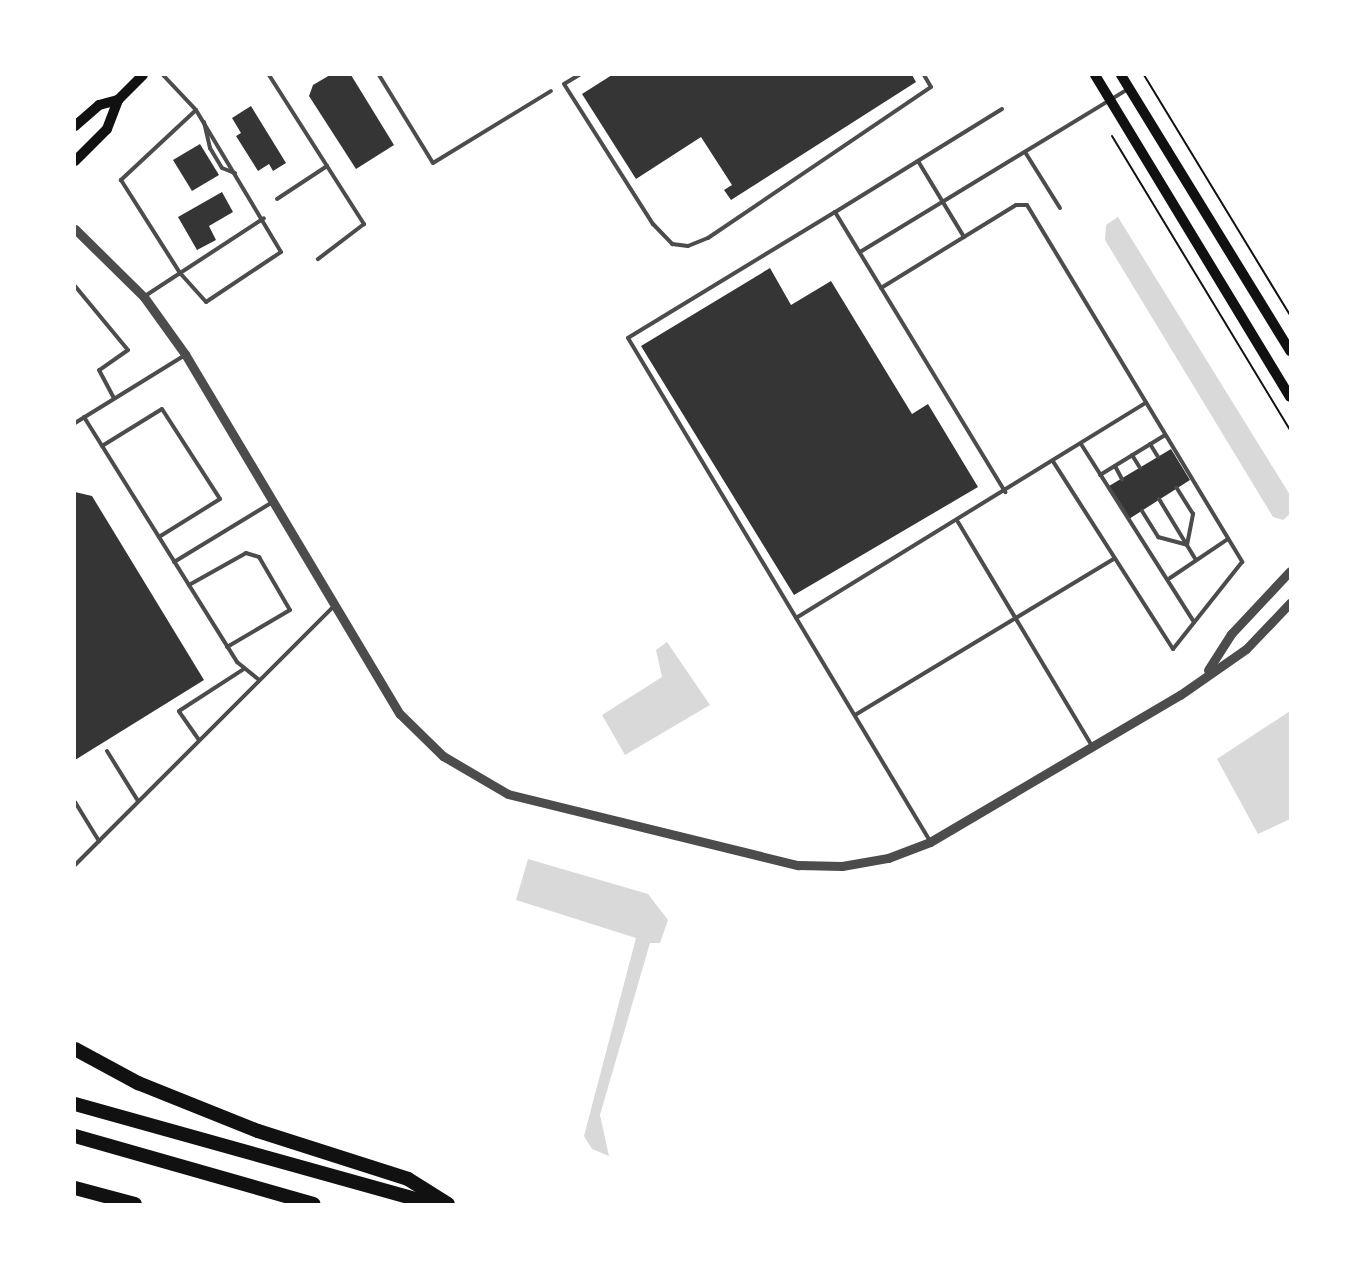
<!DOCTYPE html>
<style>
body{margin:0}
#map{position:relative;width:1365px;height:1279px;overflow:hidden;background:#fff;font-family:"DM Sans",sans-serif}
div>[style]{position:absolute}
.water>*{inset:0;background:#d9d9d9}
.building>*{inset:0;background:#353535}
.path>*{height:2px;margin:-1px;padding:0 1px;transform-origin:1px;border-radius:1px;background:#111}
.service>*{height:4px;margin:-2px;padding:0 2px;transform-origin:2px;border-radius:2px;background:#4c4c4c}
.tertiary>*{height:9px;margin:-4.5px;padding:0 4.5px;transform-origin:4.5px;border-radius:4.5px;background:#4c4c4c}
.secondary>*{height:10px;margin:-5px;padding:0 5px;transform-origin:5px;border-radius:5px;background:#111}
.motorway>*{height:14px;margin:-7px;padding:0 7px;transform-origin:7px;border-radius:7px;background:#111}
span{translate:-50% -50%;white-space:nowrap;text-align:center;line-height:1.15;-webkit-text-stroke:4.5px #fff;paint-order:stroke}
.frame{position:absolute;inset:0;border:76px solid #fff;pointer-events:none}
</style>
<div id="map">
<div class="water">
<i style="clip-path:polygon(1118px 217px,1290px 495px,1290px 514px,1283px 520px,1273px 517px,1105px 240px,1106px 225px)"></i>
<i style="clip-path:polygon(667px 642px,710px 705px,625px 755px,602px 715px,662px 677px,656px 650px)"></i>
<i style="clip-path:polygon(1290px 711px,1290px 819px,1258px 834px,1217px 759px)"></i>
<i style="clip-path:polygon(528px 859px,648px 894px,668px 920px,660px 943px,650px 943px,600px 1115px,609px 1156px,592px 1149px,584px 1136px,636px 938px,516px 900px)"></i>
</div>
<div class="building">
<i style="clip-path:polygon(330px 75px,351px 75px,394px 145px,356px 169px,309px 96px,313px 85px)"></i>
<i style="clip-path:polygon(612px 75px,912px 75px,916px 82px,731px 200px,724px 190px,732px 185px,701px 137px,636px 179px,582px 94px)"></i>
<i style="clip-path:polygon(251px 106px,286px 163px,273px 171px,269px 164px,258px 171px,236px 136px,241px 133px,232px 118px)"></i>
<i style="clip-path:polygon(200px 144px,219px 175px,192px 191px,173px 160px)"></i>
<i style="clip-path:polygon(222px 192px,233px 212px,209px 226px,216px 240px,197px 250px,178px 217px)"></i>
<i style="clip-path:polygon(770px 268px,791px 305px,831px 281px,912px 414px,928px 404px,978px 487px,794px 595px,641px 346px)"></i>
<i style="clip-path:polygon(1171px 449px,1190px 480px,1129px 519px,1109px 486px)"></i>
<i style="clip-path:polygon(75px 492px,92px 496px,204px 680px,75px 760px)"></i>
</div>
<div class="path">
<i style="left:1144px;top:75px;width:281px;rotate:58.7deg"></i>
<i style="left:1112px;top:136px;width:344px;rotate:58.8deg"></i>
</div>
<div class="service">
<i style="left:163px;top:75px;width:48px;rotate:46.7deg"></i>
<i style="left:196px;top:110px;width:103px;rotate:137deg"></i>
<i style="left:121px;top:180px;width:110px;rotate:57.6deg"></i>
<i style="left:180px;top:273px;width:39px;rotate:48deg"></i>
<i style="left:206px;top:302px;width:90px;rotate:-33.7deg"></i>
<i style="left:281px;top:252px;width:165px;rotate:-120.9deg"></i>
<i style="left:269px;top:75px;width:177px;rotate:57.5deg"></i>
<i style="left:364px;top:224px;width:58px;rotate:142.7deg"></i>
<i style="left:379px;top:75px;width:103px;rotate:58.5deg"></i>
<i style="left:433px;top:163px;width:138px;rotate:-31.4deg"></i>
<i style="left:579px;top:75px;width:17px;rotate:149deg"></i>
<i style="left:564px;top:84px;width:166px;rotate:57.6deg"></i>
<i style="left:653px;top:224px;width:28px;rotate:46deg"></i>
<i style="left:672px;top:244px;width:16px;rotate:7deg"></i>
<i style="left:688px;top:246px;width:22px;rotate:-22deg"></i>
<i style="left:708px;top:238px;width:269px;rotate:-34.1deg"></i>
<i style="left:931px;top:87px;width:14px;rotate:-120deg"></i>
<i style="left:1002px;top:109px;width:196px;rotate:148.3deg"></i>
<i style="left:835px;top:212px;width:328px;rotate:58.7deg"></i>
<i style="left:204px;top:122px;width:27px;rotate:77deg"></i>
<i style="left:210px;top:148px;width:23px;rotate:59deg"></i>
<i style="left:222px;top:168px;width:14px;rotate:21deg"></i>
<i style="left:1025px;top:152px;width:66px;rotate:58deg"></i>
<i style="left:918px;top:161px;width:89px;rotate:58.8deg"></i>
<i style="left:277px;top:199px;width:60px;rotate:-33.4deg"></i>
<i style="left:835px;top:212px;width:242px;rotate:148.7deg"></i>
<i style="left:628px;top:338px;width:587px;rotate:59.02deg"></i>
<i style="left:860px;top:252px;width:314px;rotate:-31.3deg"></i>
<i style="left:75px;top:286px;width:83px;rotate:50.4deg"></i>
<i style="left:128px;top:350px;width:35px;rotate:145deg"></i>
<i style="left:99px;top:370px;width:32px;rotate:62deg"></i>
<i style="left:881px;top:288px;width:158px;rotate:-31.6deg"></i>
<i style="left:1016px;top:205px;width:11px"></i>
<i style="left:1027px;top:205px;width:417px;rotate:58.9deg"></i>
<i style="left:1242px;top:562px;width:111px;rotate:128.4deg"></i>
<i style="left:1173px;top:649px;width:223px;rotate:-122.6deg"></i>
<i style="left:145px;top:296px;width:142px;rotate:-33.2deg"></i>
<i style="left:84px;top:417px;width:289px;rotate:58deg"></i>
<i style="left:237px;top:662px;width:28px;rotate:39deg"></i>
<i style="left:75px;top:423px;width:129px;rotate:-31.7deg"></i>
<i style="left:1081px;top:444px;width:211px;rotate:57.6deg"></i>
<i style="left:1150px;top:444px;width:15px;rotate:58deg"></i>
<i style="left:102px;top:446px;width:70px;rotate:-31.7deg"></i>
<i style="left:162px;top:409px;width:107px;rotate:57.2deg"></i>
<i style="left:220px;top:499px;width:72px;rotate:148.1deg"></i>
<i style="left:1132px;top:455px;width:15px;rotate:58deg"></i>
<i style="left:1115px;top:466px;width:15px;rotate:62deg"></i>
<i style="left:1100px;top:475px;width:76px;rotate:-31.6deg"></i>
<i style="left:1159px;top:499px;width:71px;rotate:58.8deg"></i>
<i style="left:1142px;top:511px;width:31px;rotate:58deg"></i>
<i style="left:1158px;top:537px;width:30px;rotate:15deg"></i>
<i style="left:1187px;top:545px;width:32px;rotate:-79deg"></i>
<i style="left:1193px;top:514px;width:31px;rotate:-122deg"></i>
<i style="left:958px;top:522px;width:261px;rotate:59.1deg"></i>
<i style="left:174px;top:562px;width:114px;rotate:-31.3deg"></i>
<i style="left:1170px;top:578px;width:70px;rotate:-33.9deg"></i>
<i style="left:189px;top:585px;width:65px;rotate:-29.3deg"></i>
<i style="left:246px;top:553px;width:14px;rotate:17deg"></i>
<i style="left:259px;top:557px;width:61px;rotate:59.7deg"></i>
<i style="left:290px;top:610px;width:73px;rotate:149.6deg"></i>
<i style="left:796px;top:618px;width:411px;rotate:-31.6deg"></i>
<i style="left:855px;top:715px;width:302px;rotate:-31.1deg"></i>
<i style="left:199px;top:740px;width:35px;rotate:-125deg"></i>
<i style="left:179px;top:711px;width:77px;rotate:-32.9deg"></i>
<i style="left:107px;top:751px;width:59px;rotate:58.2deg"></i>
<i style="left:75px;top:802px;width:46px;rotate:58.4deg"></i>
<i style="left:75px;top:865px;width:363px;rotate:-45deg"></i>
</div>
<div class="tertiary">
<i style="left:75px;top:229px;width:97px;rotate:44.6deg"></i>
<i style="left:144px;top:297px;width:70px;rotate:54.3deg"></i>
<i style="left:185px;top:354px;width:419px;rotate:59.2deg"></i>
<i style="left:400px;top:714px;width:60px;rotate:44.3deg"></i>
<i style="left:443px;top:756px;width:75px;rotate:30.3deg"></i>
<i style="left:508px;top:794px;width:299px;rotate:13.8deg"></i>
<i style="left:798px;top:865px;width:44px;rotate:1.3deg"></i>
<i style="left:842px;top:866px;width:47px;rotate:-9.9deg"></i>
<i style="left:888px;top:858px;width:45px;rotate:-20.9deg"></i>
<i style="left:930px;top:842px;width:290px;rotate:-30.5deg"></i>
<i style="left:1180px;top:695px;width:80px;rotate:-34.9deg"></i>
<i style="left:1246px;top:649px;width:64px;rotate:-46.3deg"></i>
<i style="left:1208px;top:670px;width:43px;rotate:-57.4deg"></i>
<i style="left:1231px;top:634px;width:86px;rotate:-46.9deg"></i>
</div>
<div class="secondary">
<i style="left:1095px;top:75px;width:376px;rotate:58.8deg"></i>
<i style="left:1121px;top:75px;width:324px;rotate:58.5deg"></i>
<i style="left:75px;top:126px;width:32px;rotate:-41deg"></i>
<i style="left:99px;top:105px;width:20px;rotate:-15deg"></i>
<i style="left:75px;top:161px;width:45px;rotate:-45deg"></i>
<i style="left:107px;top:129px;width:31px;rotate:-69deg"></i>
<i style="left:118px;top:100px;width:35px;rotate:-45deg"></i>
</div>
<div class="motorway">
<i style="left:75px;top:1049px;width:72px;rotate:28.4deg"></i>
<i style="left:138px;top:1083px;width:129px;rotate:21.8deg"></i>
<i style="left:258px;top:1131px;width:157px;rotate:17.7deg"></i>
<i style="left:408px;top:1179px;width:47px;rotate:32deg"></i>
<i style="left:75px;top:1104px;width:373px;rotate:15.6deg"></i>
<i style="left:75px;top:1136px;width:248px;rotate:15.9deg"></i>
<i style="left:75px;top:1188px;width:62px;rotate:14.9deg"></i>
</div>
<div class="frame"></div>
</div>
